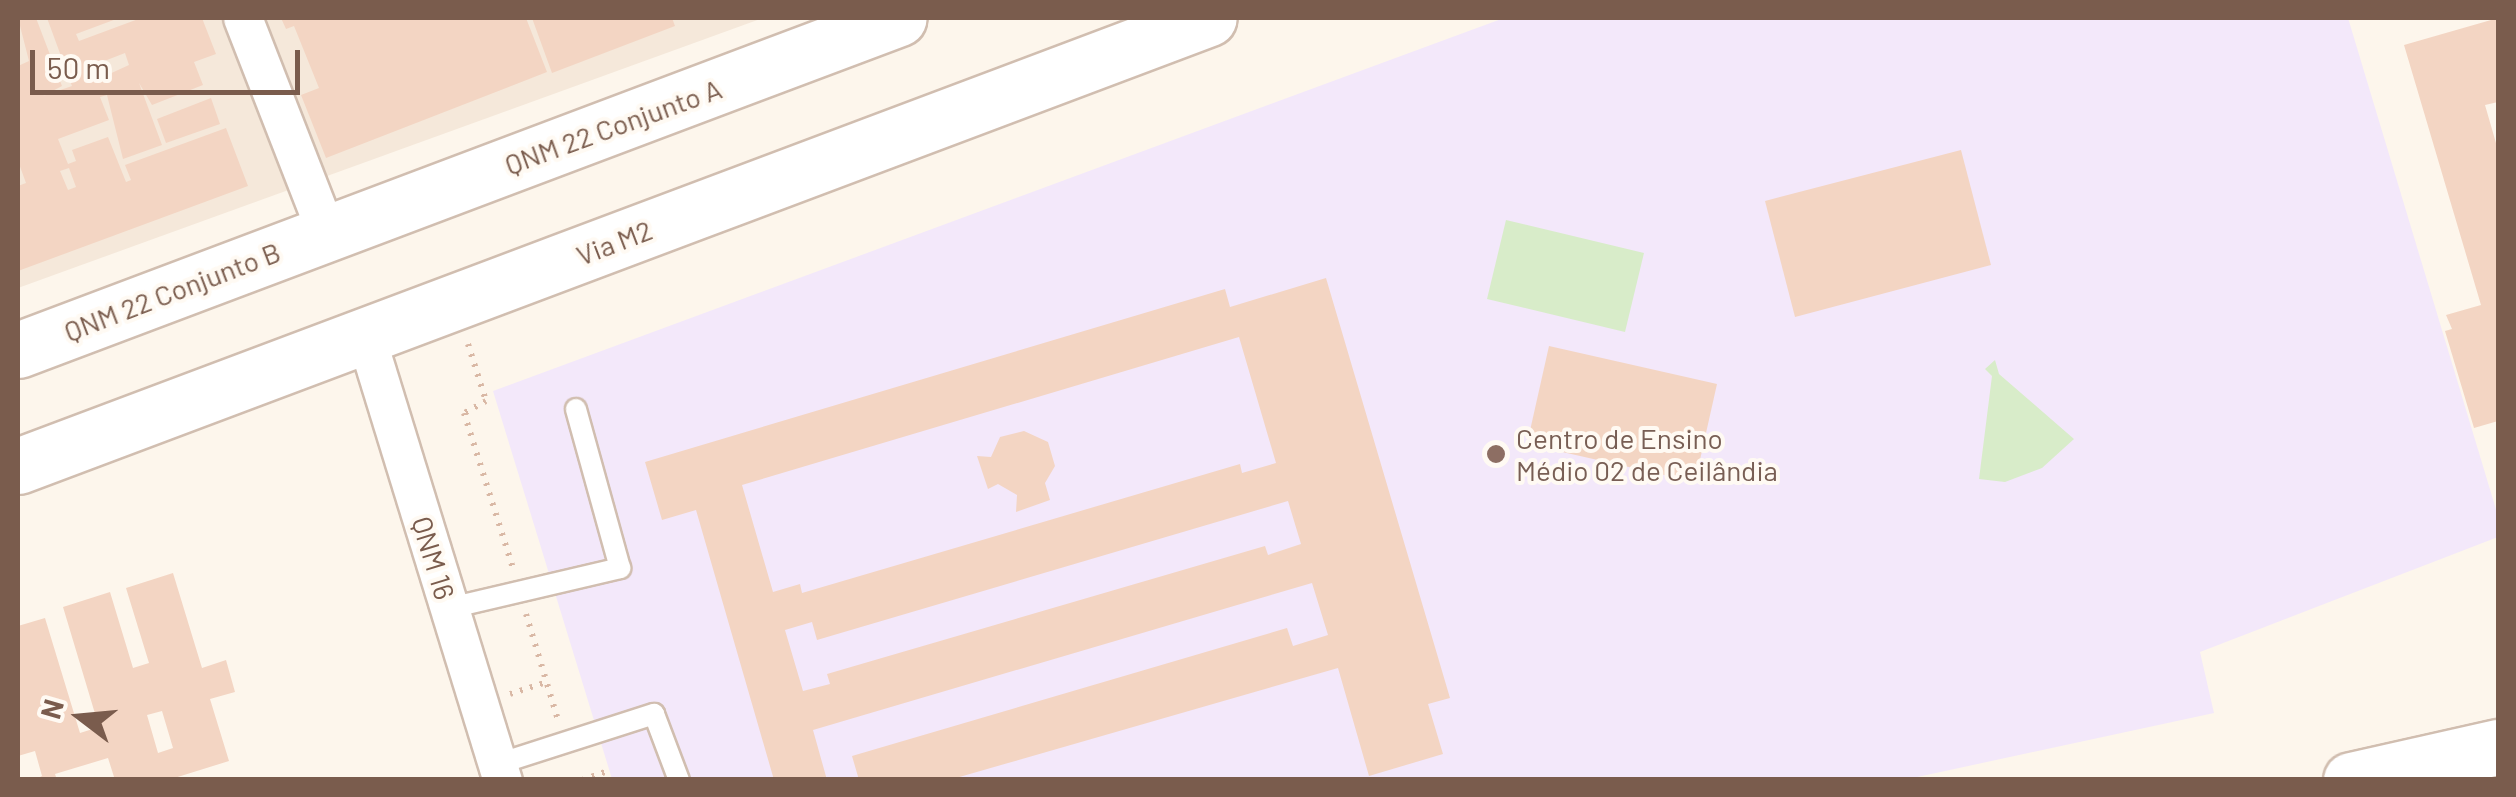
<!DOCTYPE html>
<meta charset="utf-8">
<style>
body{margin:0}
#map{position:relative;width:2516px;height:797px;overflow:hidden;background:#fdf6ec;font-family:Barlow,sans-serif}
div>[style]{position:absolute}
.residential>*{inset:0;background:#f5e8da}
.education>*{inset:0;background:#f3e8fa}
.green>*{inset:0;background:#d8ecc9}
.building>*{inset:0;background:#f3d5c3}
.path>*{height:6px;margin-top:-3px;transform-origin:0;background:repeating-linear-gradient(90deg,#d9b8a5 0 2.5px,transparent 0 10.5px)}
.roads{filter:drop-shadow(2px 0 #d1beb0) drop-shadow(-2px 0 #d1beb0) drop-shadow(0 2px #d1beb0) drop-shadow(0 -2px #d1beb0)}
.lane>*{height:20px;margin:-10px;padding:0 10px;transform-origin:10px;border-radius:10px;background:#fff}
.street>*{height:38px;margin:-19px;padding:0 19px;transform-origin:19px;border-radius:19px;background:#fff}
.secondary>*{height:55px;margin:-27.5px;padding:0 27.5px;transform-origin:27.5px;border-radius:27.5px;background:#fff}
.dots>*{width:28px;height:28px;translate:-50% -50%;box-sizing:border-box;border:5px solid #fffaf3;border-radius:50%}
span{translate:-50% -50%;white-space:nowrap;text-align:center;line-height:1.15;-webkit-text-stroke:8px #fffaf3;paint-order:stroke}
.street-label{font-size:28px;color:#7a5c4d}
.education-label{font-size:28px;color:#785e54}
.left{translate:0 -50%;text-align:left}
.frame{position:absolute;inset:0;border:20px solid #7a5c4d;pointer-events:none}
.north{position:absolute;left:30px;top:667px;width:100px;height:100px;-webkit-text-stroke:8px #fffaf3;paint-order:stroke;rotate:286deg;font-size:28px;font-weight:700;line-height:40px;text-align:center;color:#7a5c4d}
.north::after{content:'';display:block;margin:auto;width:35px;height:45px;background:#7a5c4d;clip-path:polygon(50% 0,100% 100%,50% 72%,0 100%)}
.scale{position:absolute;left:30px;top:50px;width:270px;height:45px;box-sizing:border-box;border:5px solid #7a5c4d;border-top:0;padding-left:12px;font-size:30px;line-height:35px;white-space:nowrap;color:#7a5c4d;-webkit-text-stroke:8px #fffaf3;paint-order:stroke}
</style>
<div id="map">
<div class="residential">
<i style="clip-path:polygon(18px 18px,763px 18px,18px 288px)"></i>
</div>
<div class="education">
<i style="clip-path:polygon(1504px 18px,2348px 18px,2498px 516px,2498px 537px,2200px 652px,2214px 713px,1908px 779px,612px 779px,493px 391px)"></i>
</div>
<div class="green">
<i style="clip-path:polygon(1506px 220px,1644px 253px,1625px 332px,1487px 299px)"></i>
<i style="clip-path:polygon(1995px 360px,1999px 374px,2074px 439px,2042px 468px,2005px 482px,1979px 479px,1992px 376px,1985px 369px)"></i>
</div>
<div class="building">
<i style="clip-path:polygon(evenodd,18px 18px,36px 18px,62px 86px,43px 96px,72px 86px,79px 105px,47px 18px,119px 18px,76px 34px,79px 41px,141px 18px,202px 18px,216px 54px,194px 62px,203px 85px,152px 105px,139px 83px,162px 145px,123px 159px,107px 95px,100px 97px,109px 120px,58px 139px,68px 164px,76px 161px,72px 150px,108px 137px,126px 182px,131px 180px,125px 165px,226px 128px,248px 186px,18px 271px,18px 186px,26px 183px,18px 161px,18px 66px,29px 61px,18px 18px,125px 53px,129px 65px,94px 81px,89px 67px,125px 53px,18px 18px,69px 168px,76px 187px,68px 190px,60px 171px,69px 168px)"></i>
<i style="clip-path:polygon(281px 18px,526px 18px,547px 72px,326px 158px,301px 95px,319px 88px,294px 26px,286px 29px)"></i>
<i style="clip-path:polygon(532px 18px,672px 18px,675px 26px,552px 73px)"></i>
<i style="clip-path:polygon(2498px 18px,2498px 102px,2485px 105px,2498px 150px,2498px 421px,2474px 428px,2445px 331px,2452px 329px,2446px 315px,2481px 305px,2404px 45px)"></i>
<i style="clip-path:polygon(211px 98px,220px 124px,166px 143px,157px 119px)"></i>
<i style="clip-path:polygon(1961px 150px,1991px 265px,1795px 317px,1765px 201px)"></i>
<i style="clip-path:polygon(evenodd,1326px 278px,1450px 698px,1428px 704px,1443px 754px,1369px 776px,1338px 668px,949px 780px,859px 780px,852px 756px,1287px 628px,1293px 646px,1328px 635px,1312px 583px,813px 730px,827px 780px,774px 780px,696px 510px,662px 520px,645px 462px,1225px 289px,1230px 307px,1326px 278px,1239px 337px,1276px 463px,1242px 473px,1240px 464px,802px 593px,800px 584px,773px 592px,742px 485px,1239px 337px,1326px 278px,1288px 501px,1301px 544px,1268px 555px,1265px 546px,827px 674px,830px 684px,803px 691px,785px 630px,812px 622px,817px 640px,1288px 501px)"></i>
<i style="clip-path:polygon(1549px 346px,1717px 384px,1695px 482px,1527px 444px)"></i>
<i style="clip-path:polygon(1024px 431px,1048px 442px,1055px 466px,1045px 483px,1050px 500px,1016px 512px,1017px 495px,998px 484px,988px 489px,977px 456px,991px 457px,1000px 437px)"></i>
<i style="clip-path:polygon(evenodd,173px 573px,202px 668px,226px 660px,235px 692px,210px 699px,229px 761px,168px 780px,115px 780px,108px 758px,55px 774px,57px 780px,34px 780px,42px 776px,35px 751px,18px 756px,18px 626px,45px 618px,80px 733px,99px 727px,63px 607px,110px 592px,133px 668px,149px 663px,126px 588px,173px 573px,162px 711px,173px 748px,158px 753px,147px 715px,162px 711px)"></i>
</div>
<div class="path">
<i style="left:468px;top:344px;width:60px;rotate:72.5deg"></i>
<i style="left:486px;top:401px;width:25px;rotate:151deg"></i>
<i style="left:464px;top:413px;width:163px;rotate:72.5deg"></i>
<i style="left:526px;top:614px;width:108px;rotate:73.2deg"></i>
<i style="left:510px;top:694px;width:38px;rotate:-18deg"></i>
<i style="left:582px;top:780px;width:24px;rotate:-19deg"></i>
</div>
<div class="roads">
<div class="lane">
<i style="left:450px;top:608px;width:175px;rotate:-13.2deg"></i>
<i style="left:620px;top:568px;width:165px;rotate:-105.5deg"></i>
<i style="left:498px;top:764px;width:164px;rotate:-17.8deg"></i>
<i style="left:654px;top:714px;width:71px;rotate:69.3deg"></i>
</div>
<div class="street">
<i style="left:243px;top:18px;width:229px;rotate:68.7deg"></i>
<i style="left:366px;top:336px;width:465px;rotate:72.9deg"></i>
</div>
<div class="secondary">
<i style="left:18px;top:350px;width:941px;rotate:-20.65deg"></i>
<i style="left:18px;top:466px;width:1272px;rotate:-20.61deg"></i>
<i style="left:2351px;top:780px;width:151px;rotate:-12.7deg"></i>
</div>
</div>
<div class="dots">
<i style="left:1496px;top:454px;background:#8d6e63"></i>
</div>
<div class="street-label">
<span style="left:613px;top:126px;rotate:-20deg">QNM 22 Conjunto A</span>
<span style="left:614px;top:242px;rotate:-21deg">Via M2</span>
<span style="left:172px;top:291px;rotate:-21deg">QNM 22 Conjunto B</span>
<span style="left:434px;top:558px;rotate:73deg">QNM 16</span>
</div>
<div class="education-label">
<span class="left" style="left:1516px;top:454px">Centro de Ensino<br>Médio 02 de Ceilândia</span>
</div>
<div class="frame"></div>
<div class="north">N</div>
<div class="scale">50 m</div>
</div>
